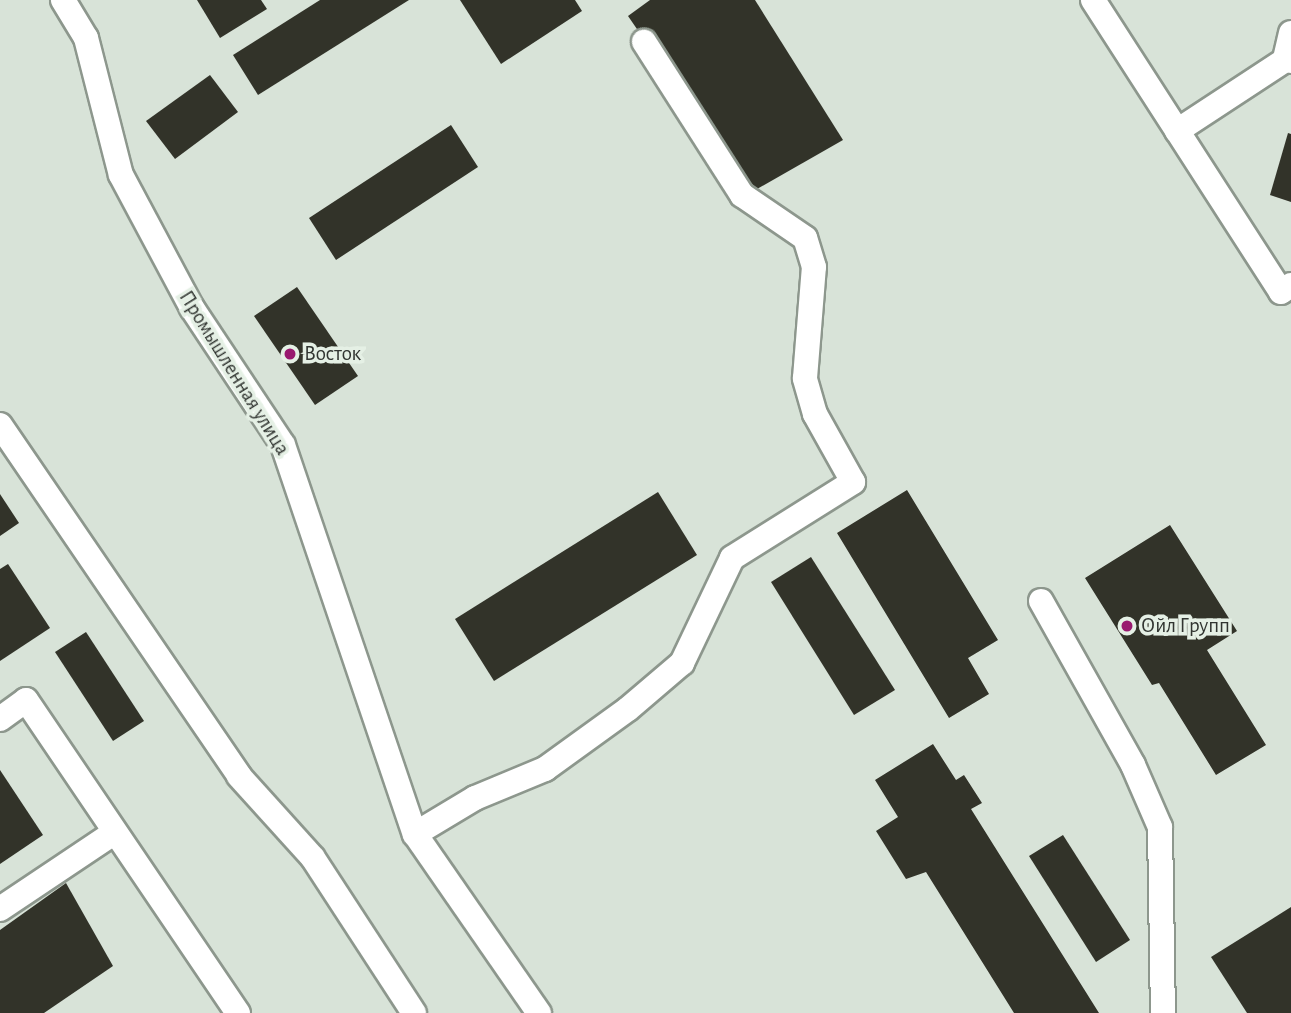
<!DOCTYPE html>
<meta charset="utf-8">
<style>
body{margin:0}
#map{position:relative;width:1291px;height:1013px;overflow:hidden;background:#d8e3d8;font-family:"Alegreya Sans",sans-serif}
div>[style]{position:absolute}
.building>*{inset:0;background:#323329}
.roads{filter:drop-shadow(2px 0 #8d978d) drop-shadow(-2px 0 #8d978d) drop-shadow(0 2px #8d978d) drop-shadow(0 -2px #8d978d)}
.minor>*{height:24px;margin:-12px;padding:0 12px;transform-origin:12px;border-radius:12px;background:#fff}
.dots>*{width:19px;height:19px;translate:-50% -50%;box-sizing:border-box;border:4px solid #e5f0e5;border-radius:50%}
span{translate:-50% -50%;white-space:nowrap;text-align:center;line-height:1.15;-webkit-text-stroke:7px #e5f0e5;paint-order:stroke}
.poi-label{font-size:21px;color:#313531}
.left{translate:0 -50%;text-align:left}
.street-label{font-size:21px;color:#313531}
</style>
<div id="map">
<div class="building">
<i style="clip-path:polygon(197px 0,261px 0,267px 9px,220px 38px)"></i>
<i style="clip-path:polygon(320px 0,409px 0,258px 95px,233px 55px)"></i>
<i style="clip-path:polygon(460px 0,575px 0,582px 11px,501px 64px)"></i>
<i style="clip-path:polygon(650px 0,755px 0,843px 140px,750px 193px,628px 16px)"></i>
<i style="clip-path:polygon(210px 75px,238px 112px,175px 159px,146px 121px)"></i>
<i style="clip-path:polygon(451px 125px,478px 167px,336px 260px,309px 218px)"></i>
<i style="clip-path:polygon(1288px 133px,1291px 134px,1291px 202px,1270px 195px)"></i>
<i style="clip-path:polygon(297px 287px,358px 376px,315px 405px,254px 316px)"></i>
<i style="clip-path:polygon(907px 490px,998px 640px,968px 658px,989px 694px,949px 718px,837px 533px)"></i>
<i style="clip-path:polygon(658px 492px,697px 555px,494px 681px,455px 619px)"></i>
<i style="clip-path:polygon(0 494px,19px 523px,0 536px)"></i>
<i style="clip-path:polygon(1170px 525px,1237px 631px,1207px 650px,1266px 745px,1216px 775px,1159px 683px,1152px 685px,1085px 578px)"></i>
<i style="clip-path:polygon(811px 557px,895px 690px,854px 715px,771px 582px)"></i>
<i style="clip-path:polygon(8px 564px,50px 628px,0 661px,0 569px)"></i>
<i style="clip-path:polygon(86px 632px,144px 721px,113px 741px,55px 652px)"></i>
<i style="clip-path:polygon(933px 744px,956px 780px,964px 775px,982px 803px,971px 809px,1099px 1013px,1014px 1013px,926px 872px,906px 879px,876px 831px,898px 817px,875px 780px)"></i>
<i style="clip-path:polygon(0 770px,43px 835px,0 864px)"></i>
<i style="clip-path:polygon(1063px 835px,1130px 940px,1096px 962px,1029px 856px)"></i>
<i style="clip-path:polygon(66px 883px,113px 966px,44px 1013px,0 1013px,0 930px)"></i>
<i style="clip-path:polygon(1291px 907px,1291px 1013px,1247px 1013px,1211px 957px)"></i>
</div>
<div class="roads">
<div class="minor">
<i style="left:63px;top:0;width:44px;rotate:58.8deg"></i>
<i style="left:86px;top:38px;width:141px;rotate:75.7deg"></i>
<i style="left:121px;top:175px;width:151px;rotate:61.9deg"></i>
<i style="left:192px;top:308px;width:164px;rotate:56.4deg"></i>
<i style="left:283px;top:445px;width:411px;rotate:71.3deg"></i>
<i style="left:415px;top:834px;width:218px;rotate:55.3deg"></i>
<i style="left:1093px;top:0;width:347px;rotate:57.2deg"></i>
<i style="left:1281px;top:292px;width:12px;rotate:-35deg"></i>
<i style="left:1291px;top:33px;width:28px;rotate:103deg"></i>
<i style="left:1285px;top:60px;width:6px;rotate:9deg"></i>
<i style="left:1177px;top:131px;width:129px;rotate:-33.3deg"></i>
<i style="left:0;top:425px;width:425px;rotate:55.7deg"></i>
<i style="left:239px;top:776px;width:110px;rotate:47.9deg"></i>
<i style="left:313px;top:858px;width:185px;rotate:56.9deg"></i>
<i style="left:1041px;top:601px;width:188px;rotate:60.7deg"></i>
<i style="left:1133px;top:765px;width:68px;rotate:66.5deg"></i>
<i style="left:1160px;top:827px;width:186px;rotate:89.1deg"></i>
<i style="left:0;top:719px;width:32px;rotate:-36deg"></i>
<i style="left:26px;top:700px;width:378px;rotate:55.9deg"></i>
<i style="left:415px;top:834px;width:70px;rotate:-31deg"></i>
<i style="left:475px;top:798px;width:76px;rotate:-22.5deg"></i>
<i style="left:545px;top:769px;width:102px;rotate:-35.9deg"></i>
<i style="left:628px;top:709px;width:71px;rotate:-40.4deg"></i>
<i style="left:682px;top:663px;width:116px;rotate:-64.5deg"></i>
<i style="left:732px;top:558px;width:143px;rotate:-32.1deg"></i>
<i style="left:853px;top:482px;width:78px;rotate:-119.2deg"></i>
<i style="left:815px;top:414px;width:37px;rotate:-106deg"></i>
<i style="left:805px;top:378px;width:111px;rotate:-85.4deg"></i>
<i style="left:814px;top:267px;width:30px;rotate:-107deg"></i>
<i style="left:805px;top:238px;width:76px;rotate:-145.7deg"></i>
<i style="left:742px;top:195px;width:182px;rotate:-122.6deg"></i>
<i style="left:0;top:909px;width:138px;rotate:-33.8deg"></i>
</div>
</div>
<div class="dots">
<i style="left:290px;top:354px;background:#99196f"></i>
<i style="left:1127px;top:626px;background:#99196f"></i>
</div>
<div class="poi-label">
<span class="left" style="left:304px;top:354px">Восток</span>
<span class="left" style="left:1141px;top:626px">Ойл Групп</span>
</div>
<div class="street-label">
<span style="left:234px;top:373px;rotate:58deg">Промышленная улица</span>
</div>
</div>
